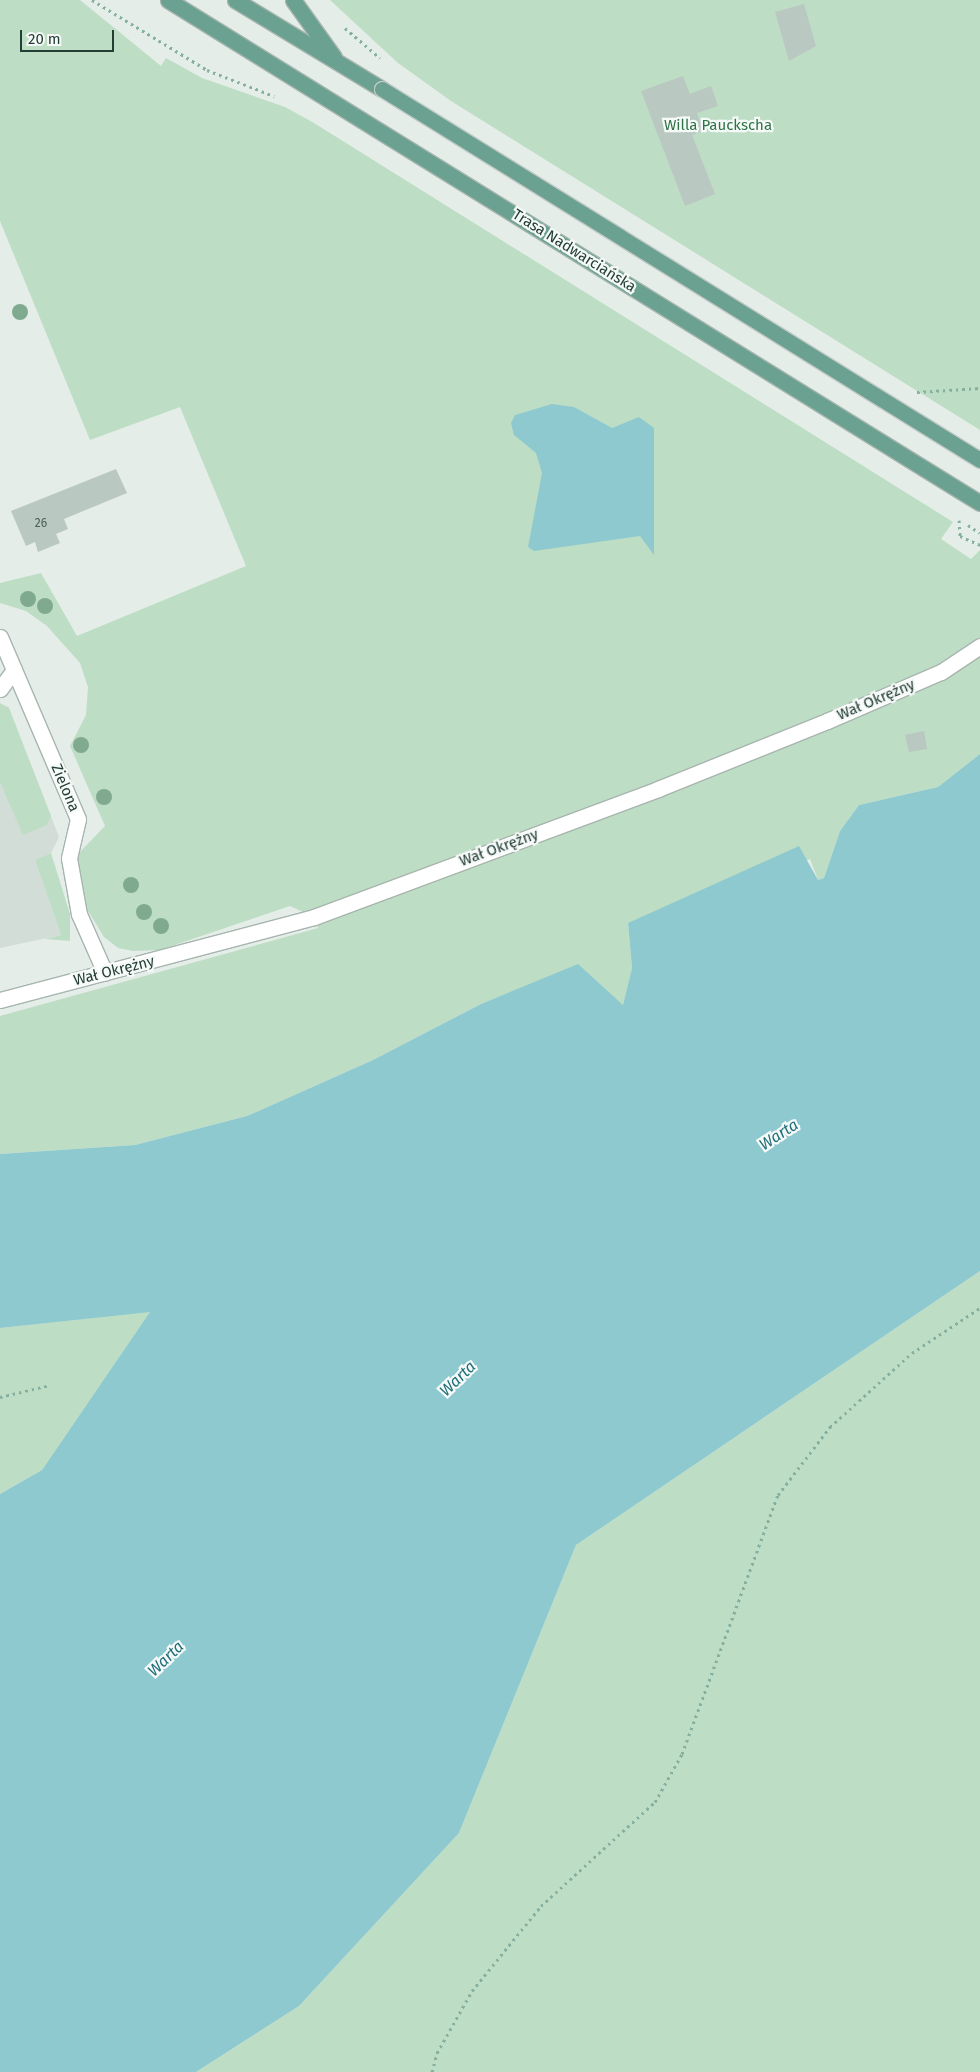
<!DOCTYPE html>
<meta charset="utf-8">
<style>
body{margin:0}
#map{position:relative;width:980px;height:2072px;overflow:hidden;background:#e4ede8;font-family:"Fira Sans",sans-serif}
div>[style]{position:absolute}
.built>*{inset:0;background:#d2ddd7}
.green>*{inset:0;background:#beddc5}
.water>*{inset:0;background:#8ec9d0}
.building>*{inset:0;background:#b9c8c1}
.path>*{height:3px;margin-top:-1.5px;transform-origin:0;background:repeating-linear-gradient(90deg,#85b0a0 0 2.5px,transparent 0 6.5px)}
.roads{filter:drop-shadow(1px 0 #a7b5af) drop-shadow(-1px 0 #a7b5af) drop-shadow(0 1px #a7b5af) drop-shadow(0 -1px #a7b5af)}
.service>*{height:15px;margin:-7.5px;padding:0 7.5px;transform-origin:7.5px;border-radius:7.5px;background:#fff}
.minor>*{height:15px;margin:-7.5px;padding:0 7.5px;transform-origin:7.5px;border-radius:7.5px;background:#fff}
.primary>*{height:15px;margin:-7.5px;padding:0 7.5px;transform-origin:7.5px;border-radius:7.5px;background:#6aa190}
.bridges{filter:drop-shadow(1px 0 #c2c9c7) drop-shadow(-1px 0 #c2c9c7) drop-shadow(0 1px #c2c9c7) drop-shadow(0 -1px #c2c9c7)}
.primary-bridge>*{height:15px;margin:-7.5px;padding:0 7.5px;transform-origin:7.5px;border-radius:7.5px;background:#6aa190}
.trees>*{width:16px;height:16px;margin:-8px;border-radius:50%;background:#80aa8f}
span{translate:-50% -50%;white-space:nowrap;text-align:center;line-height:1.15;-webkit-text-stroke:4.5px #f5f9f7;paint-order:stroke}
.number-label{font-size:12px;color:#496059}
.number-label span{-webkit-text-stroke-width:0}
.park-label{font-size:15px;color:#2f7446}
.street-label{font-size:15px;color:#243e36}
.water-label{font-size:16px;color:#1f6e79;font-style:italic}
.scale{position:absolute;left:20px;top:30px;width:94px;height:22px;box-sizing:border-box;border:2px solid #243e36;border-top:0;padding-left:6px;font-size:15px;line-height:18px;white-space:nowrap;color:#243e36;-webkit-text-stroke:4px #f5f9f7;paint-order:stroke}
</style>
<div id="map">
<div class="built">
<i style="clip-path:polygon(8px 706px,59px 837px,51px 853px,35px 860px,61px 935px,0 948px,0 710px)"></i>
</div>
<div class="green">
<i style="clip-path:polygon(0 0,80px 0,161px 66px,166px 58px,202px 78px,285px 107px,314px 123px,953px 522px,941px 539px,971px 559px,980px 550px,980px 754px,938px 787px,859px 805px,840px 831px,824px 878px,818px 880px,810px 859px,628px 923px,632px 968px,623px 1006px,578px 965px,481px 1004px,373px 1060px,247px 1116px,135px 1145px,0 1154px,0 1016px,318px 928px,314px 917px,290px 906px,160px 950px,133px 951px,118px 948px,104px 937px,82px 901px,76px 856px,105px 826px,70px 746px,86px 715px,88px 687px,80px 663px,47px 626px,26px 611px,0 603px,0 583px,41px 573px,77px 636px,246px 566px,180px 407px,90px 440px,0 221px)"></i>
<i style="clip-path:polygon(330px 0,980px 0,980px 430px,451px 101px,398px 63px)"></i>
<i style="clip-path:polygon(0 703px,9px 708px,51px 816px,47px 825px,23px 835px,0 782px)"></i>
<i style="clip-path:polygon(51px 853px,70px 914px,70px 941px,45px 939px,61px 935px,35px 860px)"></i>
<i style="clip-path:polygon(980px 1271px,980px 2072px,196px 2072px,299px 2006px,459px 1833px,576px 1545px)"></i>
<i style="clip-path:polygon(151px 1311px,42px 1470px,0 1494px,0 1328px)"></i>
</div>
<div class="water">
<i style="clip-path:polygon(552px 404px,574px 407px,612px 428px,639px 417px,654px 428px,654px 555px,640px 536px,534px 551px,528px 547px,542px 473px,536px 453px,514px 435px,511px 423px,515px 415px)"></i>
<i style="clip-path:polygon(980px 754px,980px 1271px,576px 1545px,459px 1833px,299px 2006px,196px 2072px,0 2072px,0 1494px,42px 1470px,150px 1312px,0 1328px,0 1154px,135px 1145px,247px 1116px,373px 1060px,481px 1004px,578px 964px,623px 1005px,632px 968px,628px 923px,799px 846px,818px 880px,824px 878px,840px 831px,859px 805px,938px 787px)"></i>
</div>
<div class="building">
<i style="clip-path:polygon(804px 4px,816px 46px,789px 61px,775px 12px)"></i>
<i style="clip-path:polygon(683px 76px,690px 94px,711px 86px,718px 106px,697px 113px,703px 131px,692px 135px,715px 194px,685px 206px,641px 91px)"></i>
<i style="clip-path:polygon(116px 469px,127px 493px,64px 519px,68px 529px,56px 534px,60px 543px,38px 552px,35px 542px,26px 546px,11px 511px)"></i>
<i style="clip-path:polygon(924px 731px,927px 749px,909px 752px,905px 735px)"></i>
</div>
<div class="path">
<i style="left:92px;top:0;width:135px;rotate:31.3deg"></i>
<i style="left:207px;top:70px;width:72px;rotate:21.2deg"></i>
<i style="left:345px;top:28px;width:46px;rotate:40.6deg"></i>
<i style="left:917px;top:392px;width:63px;rotate:-3.6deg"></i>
<i style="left:959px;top:520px;width:16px;rotate:86deg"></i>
<i style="left:960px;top:536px;width:22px;rotate:24deg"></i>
<i style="left:968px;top:525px;width:14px;rotate:34deg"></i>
<i style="left:0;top:1397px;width:51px;rotate:-13.5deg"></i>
<i style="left:432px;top:2072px;width:20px;rotate:-75deg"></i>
<i style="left:437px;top:2053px;width:71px;rotate:-60.6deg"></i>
<i style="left:472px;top:1991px;width:109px;rotate:-50.9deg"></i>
<i style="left:541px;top:1906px;width:154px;rotate:-42.4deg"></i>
<i style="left:655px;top:1802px;width:55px;rotate:-60.6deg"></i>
<i style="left:682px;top:1754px;width:276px;rotate:-69.7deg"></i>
<i style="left:778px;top:1495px;width:86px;rotate:-52.6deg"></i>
<i style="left:830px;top:1427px;width:110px;rotate:-42.1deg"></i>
<i style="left:912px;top:1353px;width:82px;rotate:-33.5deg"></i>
</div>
<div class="roads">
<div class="service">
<i style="left:0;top:689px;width:24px;rotate:-54deg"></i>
</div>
<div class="minor">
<i style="left:0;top:637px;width:198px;rotate:66.8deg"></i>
<i style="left:78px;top:819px;width:40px;rotate:103deg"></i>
<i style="left:69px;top:858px;width:57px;rotate:79.9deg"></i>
<i style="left:79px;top:914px;width:64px;rotate:66.2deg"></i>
<i style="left:0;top:1000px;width:325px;rotate:-14.8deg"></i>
<i style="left:314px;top:917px;width:367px;rotate:-20.4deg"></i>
<i style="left:658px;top:789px;width:182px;rotate:-21.9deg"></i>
<i style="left:827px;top:721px;width:124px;rotate:-23.3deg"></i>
<i style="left:941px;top:672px;width:47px;rotate:-33.7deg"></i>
</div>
<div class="primary">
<i style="left:168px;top:0;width:955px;rotate:31.78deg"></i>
<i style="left:235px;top:0;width:172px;rotate:31.2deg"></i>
<i style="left:293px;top:0;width:70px;rotate:54.3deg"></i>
</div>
</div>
<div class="bridges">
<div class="primary-bridge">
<i style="left:382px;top:89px;width:704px;rotate:31.82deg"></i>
</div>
</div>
<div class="trees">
<i style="left:20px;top:312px"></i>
<i style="left:28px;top:599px"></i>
<i style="left:45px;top:606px"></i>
<i style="left:81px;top:745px"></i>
<i style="left:104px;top:797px"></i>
<i style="left:131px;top:885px"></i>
<i style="left:144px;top:912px"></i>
<i style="left:161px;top:926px"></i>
</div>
<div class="number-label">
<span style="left:41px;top:524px">26</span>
</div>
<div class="park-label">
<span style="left:718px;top:126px">Willa Pauckscha</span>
</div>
<div class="street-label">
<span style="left:574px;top:251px;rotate:32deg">Trasa Nadwarciańska</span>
<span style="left:876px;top:700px;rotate:-23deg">Wał Okrężny</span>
<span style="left:65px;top:788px;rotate:67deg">Zielona</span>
<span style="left:499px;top:848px;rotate:-20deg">Wał Okrężny</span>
<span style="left:114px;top:971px;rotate:-14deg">Wał Okrężny</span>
</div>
<div class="water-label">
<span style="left:779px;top:1135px;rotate:-33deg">Warta</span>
<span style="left:458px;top:1379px;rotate:-44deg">Warta</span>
<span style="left:166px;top:1659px;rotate:-44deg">Warta</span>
</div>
<div class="scale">20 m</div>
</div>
